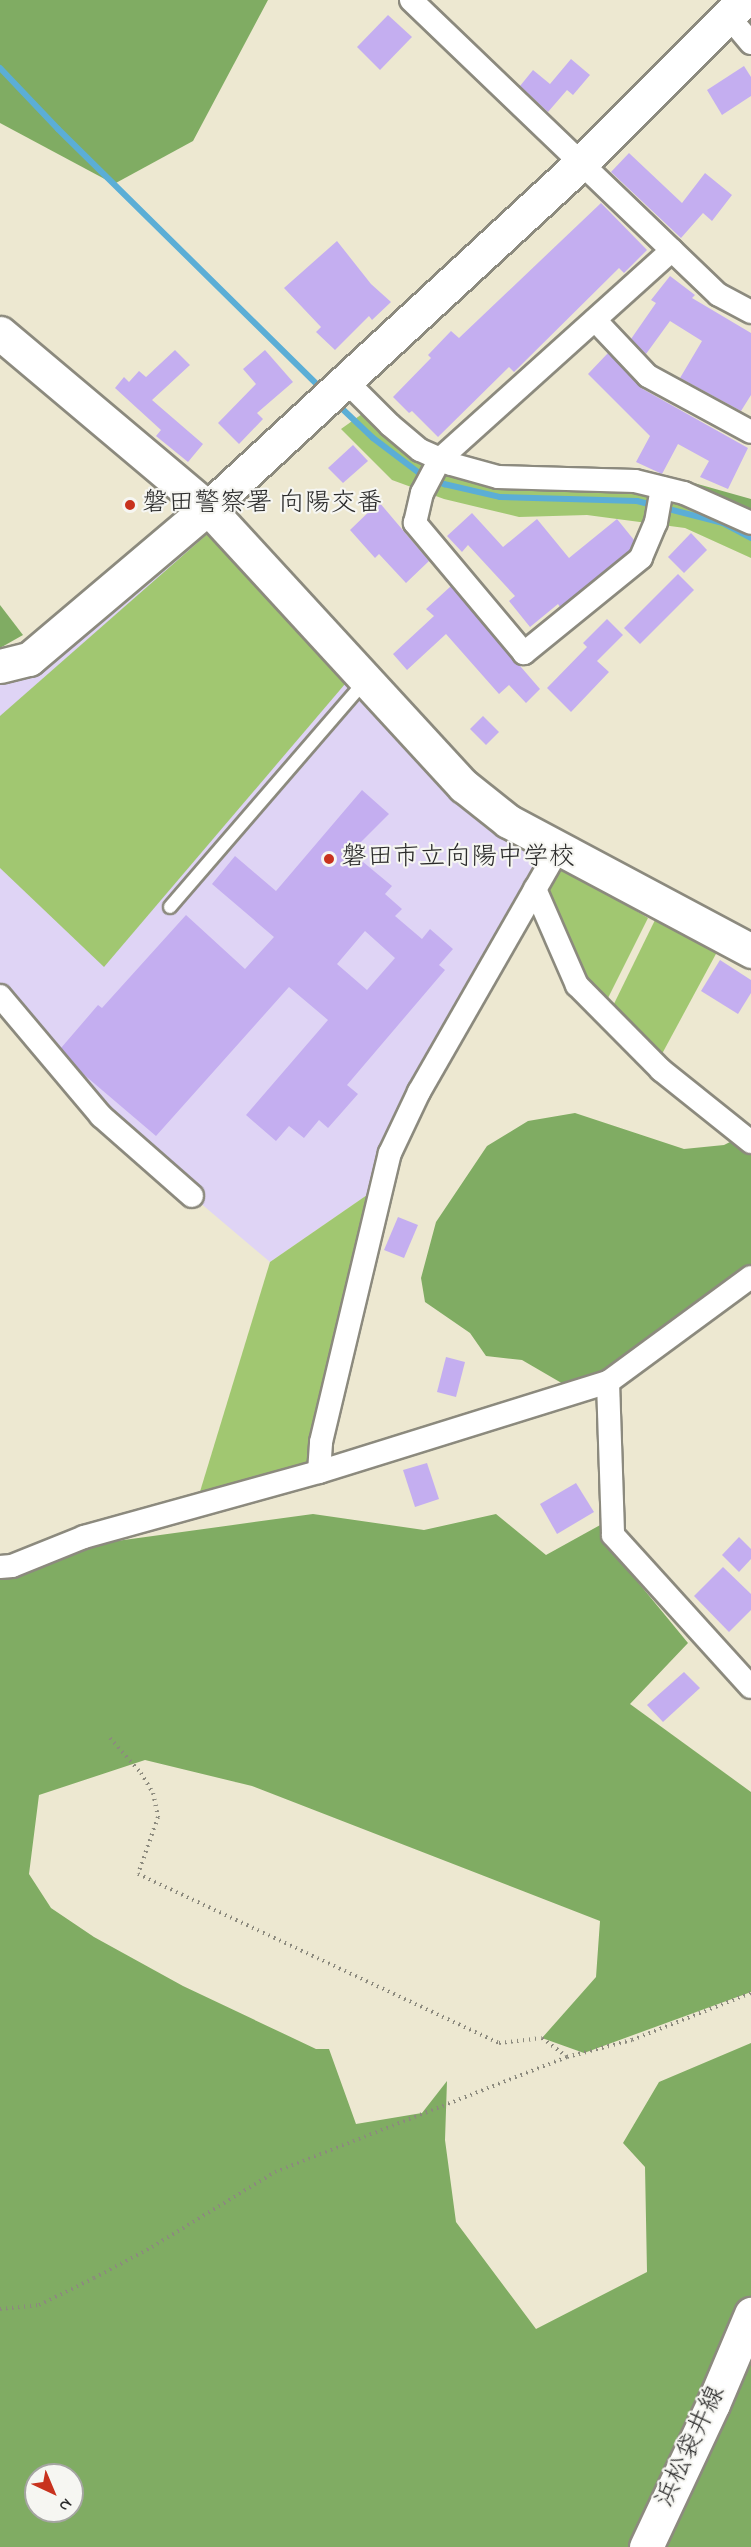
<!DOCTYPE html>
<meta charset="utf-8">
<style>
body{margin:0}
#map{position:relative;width:751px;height:2547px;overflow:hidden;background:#ede8d1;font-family:"Indie Flower","Klee One",sans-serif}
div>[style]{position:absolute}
.built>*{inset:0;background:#dfd4f5}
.green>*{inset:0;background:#a1c771}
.forest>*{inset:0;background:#80ac63}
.stream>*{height:6px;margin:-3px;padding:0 3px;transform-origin:3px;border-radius:3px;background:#5baed6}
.building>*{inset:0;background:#c4aef0}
.path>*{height:4px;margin-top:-2px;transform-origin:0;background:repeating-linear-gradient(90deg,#8c8a7e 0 1.5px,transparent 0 6px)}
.roads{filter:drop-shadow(2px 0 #8c8a7e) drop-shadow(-2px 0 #8c8a7e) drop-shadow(0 2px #8c8a7e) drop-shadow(0 -2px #8c8a7e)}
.lane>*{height:12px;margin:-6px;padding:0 6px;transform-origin:6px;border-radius:6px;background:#fff}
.street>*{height:22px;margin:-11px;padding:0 11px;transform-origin:11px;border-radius:11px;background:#fff}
.secondary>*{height:33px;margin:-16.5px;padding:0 16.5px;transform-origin:16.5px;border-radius:16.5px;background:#fff}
.dots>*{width:16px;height:16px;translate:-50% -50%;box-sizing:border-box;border:3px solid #f6f6f2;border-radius:50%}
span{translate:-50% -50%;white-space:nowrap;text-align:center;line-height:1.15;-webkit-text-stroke:4.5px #f6f6f2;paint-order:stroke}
.poi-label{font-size:26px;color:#2b2b2b}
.left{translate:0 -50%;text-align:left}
.street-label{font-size:26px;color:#2b2b2b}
.north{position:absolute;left:24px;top:2463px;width:60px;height:60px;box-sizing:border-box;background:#f6f6f2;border:2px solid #a5a5a2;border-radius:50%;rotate:136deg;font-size:16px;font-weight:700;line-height:24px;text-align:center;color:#2b2b2b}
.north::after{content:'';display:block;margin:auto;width:21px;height:27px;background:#c8321e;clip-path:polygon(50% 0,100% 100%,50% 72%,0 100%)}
</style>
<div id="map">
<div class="built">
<i style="clip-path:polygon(208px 508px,471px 791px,558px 849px,383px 1184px,270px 1262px,192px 1196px,0 998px,0 670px)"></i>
</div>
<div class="green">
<i style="clip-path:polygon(362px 414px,423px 458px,629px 481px,751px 526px,751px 558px,685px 528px,587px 515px,519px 517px,444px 499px,392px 480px,341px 429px)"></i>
<i style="clip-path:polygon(213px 529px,351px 677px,104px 967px,0 868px,0 716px)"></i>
<i style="clip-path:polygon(552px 860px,648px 918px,602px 1010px,535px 889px)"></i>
<i style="clip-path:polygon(656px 918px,717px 952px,656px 1065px,608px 1016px)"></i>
<i style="clip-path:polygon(383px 1184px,319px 1472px,195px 1508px,270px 1262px)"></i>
</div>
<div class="forest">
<i style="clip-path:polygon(0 0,268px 0,193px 141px,114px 184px,0 123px)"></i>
<i style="clip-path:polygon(694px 483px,751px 499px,751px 524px,668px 489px)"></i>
<i style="clip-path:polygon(0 605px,23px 635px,0 648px)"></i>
<i style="clip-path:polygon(575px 1113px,684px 1149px,724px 1145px,744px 1135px,751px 1142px,751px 1272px,577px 1392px,522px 1360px,486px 1356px,470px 1333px,425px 1302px,421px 1278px,436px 1222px,487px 1146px,528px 1121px)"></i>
<i style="clip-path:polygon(evenodd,313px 1514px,424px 1530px,496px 1514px,546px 1555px,602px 1524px,632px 1575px,688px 1643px,630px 1704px,751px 1792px,751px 1992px,584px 2053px,542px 2038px,596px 1977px,600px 1921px,252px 1786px,145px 1760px,39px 1795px,29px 1874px,51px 1908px,94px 1937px,183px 1986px,316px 2049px,329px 2049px,356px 2124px,422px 2113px,447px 2081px,445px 2140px,456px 2222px,536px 2329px,647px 2272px,645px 2167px,623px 2143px,659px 2082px,751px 2043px,751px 2547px,0 2547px,0 1557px,313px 1514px,36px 2475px,72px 2475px,72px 2511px,36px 2511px,36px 2475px)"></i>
</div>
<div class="stream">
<i style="left:0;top:68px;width:84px;rotate:46.4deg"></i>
<i style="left:58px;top:129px;width:371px;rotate:44.6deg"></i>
<i style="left:335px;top:402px;width:52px;rotate:43.5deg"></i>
<i style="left:373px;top:438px;width:56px;rotate:37.1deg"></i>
<i style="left:418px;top:472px;width:29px;rotate:25deg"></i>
<i style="left:444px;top:484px;width:57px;rotate:13.1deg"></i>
<i style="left:500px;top:497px;width:137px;rotate:1.7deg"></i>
<i style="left:637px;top:501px;width:89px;rotate:14.3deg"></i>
<i style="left:723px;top:523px;width:32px;rotate:28deg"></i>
</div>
<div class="building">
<i style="clip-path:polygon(388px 15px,412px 37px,380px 70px,357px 47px)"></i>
<i style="clip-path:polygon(571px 59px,590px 75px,573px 95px,567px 90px,548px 112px,520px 86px,533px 70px,550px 84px)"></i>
<i style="clip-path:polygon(744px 66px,751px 77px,751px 96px,722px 115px,707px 90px)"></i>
<i style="clip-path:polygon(629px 153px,682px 203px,705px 173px,732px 195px,712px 221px,703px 213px,681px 238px,611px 172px)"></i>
<i style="clip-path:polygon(601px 203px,647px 250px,624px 273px,619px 268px,514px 372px,509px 367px,438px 437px,412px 411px,409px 413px,393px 397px,431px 358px,428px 355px,451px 331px,459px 338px)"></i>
<i style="clip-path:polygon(337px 241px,371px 284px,391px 302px,372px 320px,369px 316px,335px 350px,316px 332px,321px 327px,284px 288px)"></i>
<i style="clip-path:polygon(670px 276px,695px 295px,692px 298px,751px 333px,751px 395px,741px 411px,680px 378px,702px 341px,670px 321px,646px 354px,631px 339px,656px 303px,651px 300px)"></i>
<i style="clip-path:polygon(175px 350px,190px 365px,152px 400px,203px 444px,188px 462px,156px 436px,161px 430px,115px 388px,124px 377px,129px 382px,139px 371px,146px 377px)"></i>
<i style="clip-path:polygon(265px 350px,293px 382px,257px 413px,263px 419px,239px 444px,218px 423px,256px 384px,243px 369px)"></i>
<i style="clip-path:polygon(608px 353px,641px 388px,748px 448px,728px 489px,700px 477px,709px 461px,678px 444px,662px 474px,636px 462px,650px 436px,588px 374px)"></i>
<i style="clip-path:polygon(353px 445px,368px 461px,343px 483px,328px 468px)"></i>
<i style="clip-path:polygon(379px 502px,429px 561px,406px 583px,379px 554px,375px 558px,350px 530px)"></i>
<i style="clip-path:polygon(472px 513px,503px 547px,537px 519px,569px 558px,617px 519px,634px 540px,630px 550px,560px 607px,558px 604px,530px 627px,509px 601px,515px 596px,468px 545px,462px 552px,447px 536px)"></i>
<i style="clip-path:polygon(691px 533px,707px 550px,684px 573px,668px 557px)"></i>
<i style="clip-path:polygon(678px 574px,694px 590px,640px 644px,624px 628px)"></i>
<i style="clip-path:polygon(451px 586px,540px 689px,526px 703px,509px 685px,499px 694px,446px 634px,407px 670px,393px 654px,434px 616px,426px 609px)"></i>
<i style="clip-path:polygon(607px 619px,623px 635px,597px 661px,609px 672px,571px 712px,547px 688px,587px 647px,583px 643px)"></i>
<i style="clip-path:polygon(483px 716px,499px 732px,486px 745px,470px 729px)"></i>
<i style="clip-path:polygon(evenodd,362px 790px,389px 814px,351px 852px,392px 886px,385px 894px,402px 909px,395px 916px,422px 939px,430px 929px,453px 949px,439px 965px,445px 970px,347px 1085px,358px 1094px,328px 1128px,319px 1120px,304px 1138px,289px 1126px,276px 1141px,246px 1115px,328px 1020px,289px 987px,156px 1136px,82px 1073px,61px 1048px,98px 1005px,102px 1008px,186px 915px,245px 969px,274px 937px,212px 884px,235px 856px,276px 891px,362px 790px,365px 931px,395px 958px,367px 990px,337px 964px,365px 931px)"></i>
<i style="clip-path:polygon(720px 960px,751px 980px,751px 993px,738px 1014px,701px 991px)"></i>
<i style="clip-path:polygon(398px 1217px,418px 1225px,404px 1258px,384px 1250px)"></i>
<i style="clip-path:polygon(446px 1357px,465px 1362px,456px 1397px,437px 1392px)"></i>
<i style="clip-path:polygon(427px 1463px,439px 1499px,415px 1507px,403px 1470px)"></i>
<i style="clip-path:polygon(576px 1483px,594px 1512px,557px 1534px,540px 1504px)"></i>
<i style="clip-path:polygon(739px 1537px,751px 1549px,751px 1559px,739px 1572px,722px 1555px)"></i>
<i style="clip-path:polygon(723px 1567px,751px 1594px,751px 1610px,729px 1632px,694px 1596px)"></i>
<i style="clip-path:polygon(684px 1672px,700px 1688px,663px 1722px,647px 1705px)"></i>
</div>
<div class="path">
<i style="left:110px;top:1738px;width:47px;rotate:48.5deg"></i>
<i style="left:141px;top:1773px;width:23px;rotate:59deg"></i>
<i style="left:153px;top:1793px;width:25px;rotate:78deg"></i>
<i style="left:158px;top:1817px;width:60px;rotate:109.3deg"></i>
<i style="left:138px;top:1874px;width:399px;rotate:25.1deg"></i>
<i style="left:499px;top:2043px;width:43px;rotate:-6.6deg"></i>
<i style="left:542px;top:2038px;width:31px;rotate:37deg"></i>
<i style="left:567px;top:2057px;width:67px;rotate:-14.7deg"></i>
<i style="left:632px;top:2040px;width:128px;rotate:-21.6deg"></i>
<i style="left:0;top:2309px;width:39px;rotate:-6deg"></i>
<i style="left:39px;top:2305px;width:61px;rotate:-26.1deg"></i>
<i style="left:94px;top:2278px;width:66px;rotate:-28.1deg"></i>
<i style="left:152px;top:2247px;width:144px;rotate:-31.4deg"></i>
<i style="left:275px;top:2172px;width:314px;rotate:-21.5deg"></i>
</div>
<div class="roads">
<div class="lane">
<i style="left:170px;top:907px;width:298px;rotate:-49.2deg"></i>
</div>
<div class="street">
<i style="left:411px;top:0;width:426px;rotate:43.8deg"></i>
<i style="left:719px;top:295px;width:36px;rotate:28deg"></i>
<i style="left:729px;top:17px;width:34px;rotate:50deg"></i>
<i style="left:595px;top:320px;width:77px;rotate:46.6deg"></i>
<i style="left:648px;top:376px;width:117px;rotate:28.5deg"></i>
<i style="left:346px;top:381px;width:62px;rotate:45deg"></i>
<i style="left:390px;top:425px;width:39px;rotate:40deg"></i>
<i style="left:420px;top:450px;width:34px;rotate:24deg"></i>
<i style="left:451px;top:464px;width:49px;rotate:15.5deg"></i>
<i style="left:498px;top:477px;width:137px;rotate:1.7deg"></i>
<i style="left:635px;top:481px;width:50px;rotate:13.8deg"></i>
<i style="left:684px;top:493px;width:73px;rotate:24.1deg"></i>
<i style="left:662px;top:488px;width:35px;rotate:100deg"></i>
<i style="left:656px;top:522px;width:39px;rotate:113deg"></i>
<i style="left:641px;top:558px;width:151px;rotate:140.9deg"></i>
<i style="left:524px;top:653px;width:170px;rotate:-130deg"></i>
<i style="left:415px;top:523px;width:31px;rotate:-77deg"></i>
<i style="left:422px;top:493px;width:38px;rotate:-62deg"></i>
<i style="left:440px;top:459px;width:312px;rotate:-42deg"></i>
<i style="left:535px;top:889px;width:105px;rotate:66.4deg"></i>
<i style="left:577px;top:985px;width:120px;rotate:45.3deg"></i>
<i style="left:661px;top:1070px;width:115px;rotate:38.7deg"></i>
<i style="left:0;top:996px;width:157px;rotate:49.9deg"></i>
<i style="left:101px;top:1116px;width:121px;rotate:41.3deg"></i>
<i style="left:608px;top:1382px;width:153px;rotate:88.1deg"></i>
<i style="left:613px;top:1535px;width:205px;rotate:47.8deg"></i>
<i style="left:319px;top:1472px;width:30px;rotate:-86deg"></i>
<i style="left:321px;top:1442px;width:297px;rotate:-76.6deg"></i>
<i style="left:390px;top:1153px;width:68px;rotate:-64.6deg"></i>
<i style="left:419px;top:1092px;width:280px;rotate:-60.2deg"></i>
<i style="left:0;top:1567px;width:12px;rotate:-5deg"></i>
<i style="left:12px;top:1566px;width:78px;rotate:-21.9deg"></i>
<i style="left:84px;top:1537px;width:244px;rotate:-15.5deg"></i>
<i style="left:319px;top:1472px;width:303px;rotate:-17.3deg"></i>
<i style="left:608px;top:1382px;width:177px;rotate:-36.3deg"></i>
</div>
<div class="secondary">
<i style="left:0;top:333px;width:272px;rotate:40.1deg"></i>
<i style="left:208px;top:508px;width:378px;rotate:47.4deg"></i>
<i style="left:464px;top:786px;width:56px;rotate:38.5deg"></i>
<i style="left:508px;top:821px;width:276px;rotate:28.1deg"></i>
<i style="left:0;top:666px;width:30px;rotate:-14deg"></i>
<i style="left:29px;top:659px;width:234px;rotate:-40.2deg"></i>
<i style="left:208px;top:508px;width:510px;rotate:-42.77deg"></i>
<i style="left:582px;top:162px;width:229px;rotate:-45deg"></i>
<i style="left:646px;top:2547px;width:158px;rotate:-64.9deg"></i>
<i style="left:713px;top:2404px;width:98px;rotate:-67.1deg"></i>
</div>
</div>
<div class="dots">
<i style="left:130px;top:505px;background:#c8321e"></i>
<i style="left:329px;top:859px;background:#c8321e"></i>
</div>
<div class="poi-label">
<span class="left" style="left:142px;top:505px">磐田警察署 向陽交番</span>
<span class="left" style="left:341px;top:859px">磐田市立向陽中学校</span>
</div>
<div class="street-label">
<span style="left:692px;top:2447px;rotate:-65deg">浜松袋井線</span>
</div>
<div class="north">N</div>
</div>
